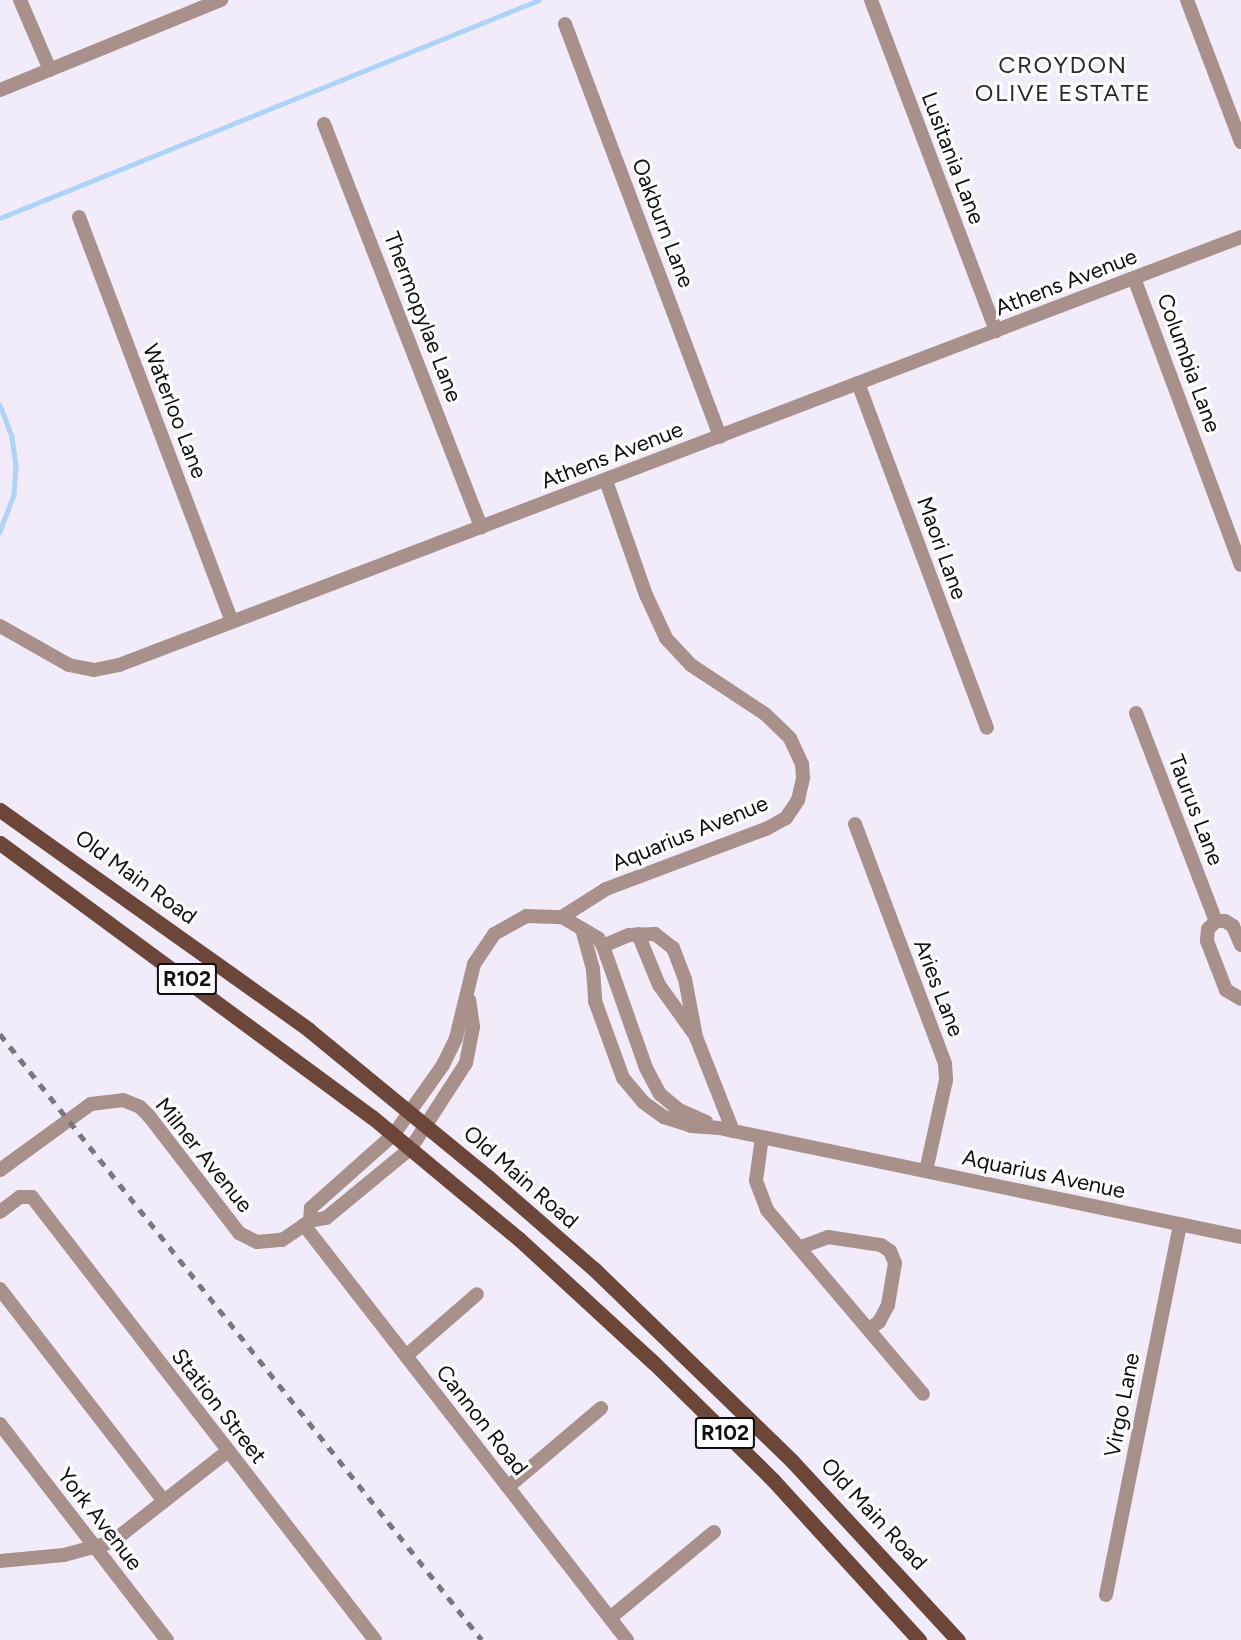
<!DOCTYPE html>
<style>
body{margin:0}
#map{position:relative;width:1241px;height:1640px;overflow:hidden;background:#f1ebfa;font-family:Figtree,sans-serif}
div>[style]{position:absolute}
.stream>*{height:4.5px;margin:-2.25px;padding:0 2.25px;transform-origin:2.25px;border-radius:2.25px;background:#add3f8}
.minor>*{height:14px;margin:-7px;padding:0 7px;transform-origin:7px;border-radius:7px;background:#a8918a}
.primary>*{height:15px;margin:-7.5px;padding:0 7.5px;transform-origin:7.5px;border-radius:7.5px;background:#6b4639}
.rail>*{height:4.5px;margin-top:-2.25px;transform-origin:0;background:repeating-linear-gradient(90deg,#7a767f 0 8px,transparent 0 16px)}
span{translate:-50% -50%;white-space:nowrap;text-align:center;line-height:1.15;-webkit-text-stroke:6px #fff;paint-order:stroke}
.shield-label span{padding:2px 4px;background:#fff;border:2px solid;border-radius:4px;-webkit-text-stroke-width:0}
.shield-label{font-size:21px;color:#100e13;font-weight:700}
.street-label{font-size:22px;color:#100e13}
.neighbourhood-label{font-size:24px;color:#2b2732;letter-spacing:1.5px}
</style>
<div id="map">
<div class="stream">
<i style="left:0;top:218px;width:581px;rotate:-22.02deg"></i>
<i style="left:0;top:405px;width:34px;rotate:69deg"></i>
<i style="left:12px;top:437px;width:29px;rotate:82deg"></i>
<i style="left:16px;top:466px;width:29px;rotate:94deg"></i>
<i style="left:14px;top:495px;width:40px;rotate:111deg"></i>
</div>
<div class="minor">
<i style="left:20px;top:0;width:76px;rotate:66.8deg"></i>
<i style="left:871px;top:0;width:354px;rotate:69.3deg"></i>
<i style="left:1187px;top:0;width:152px;rotate:69.2deg"></i>
<i style="left:565px;top:24px;width:441px;rotate:69.4deg"></i>
<i style="left:0;top:90px;width:239px;rotate:-22.2deg"></i>
<i style="left:324px;top:124px;width:433px;rotate:68.7deg"></i>
<i style="left:79px;top:217px;width:432px;rotate:69.3deg"></i>
<i style="left:1134px;top:278px;width:306px;rotate:69.6deg"></i>
<i style="left:858px;top:383px;width:368px;rotate:69.5deg"></i>
<i style="left:0;top:626px;width:79px;rotate:29.5deg"></i>
<i style="left:69px;top:665px;width:25px;rotate:11deg"></i>
<i style="left:94px;top:670px;width:25px;rotate:-11deg"></i>
<i style="left:119px;top:665px;width:1201px;rotate:-20.88deg"></i>
<i style="left:1136px;top:713px;width:223px;rotate:69deg"></i>
<i style="left:855px;top:824px;width:256px;rotate:69.4deg"></i>
<i style="left:945px;top:1064px;width:16px;rotate:86deg"></i>
<i style="left:946px;top:1080px;width:93px;rotate:102.4deg"></i>
<i style="left:562px;top:917px;width:42px;rotate:30.3deg"></i>
<i style="left:598px;top:938px;width:9px;rotate:58deg"></i>
<i style="left:603px;top:946px;width:129px;rotate:70.6deg"></i>
<i style="left:646px;top:1068px;width:30px;rotate:62deg"></i>
<i style="left:660px;top:1094px;width:25px;rotate:40deg"></i>
<i style="left:679px;top:1110px;width:30px;rotate:24deg"></i>
<i style="left:582px;top:929px;width:41px;rotate:74.6deg"></i>
<i style="left:593px;top:969px;width:32px;rotate:86deg"></i>
<i style="left:595px;top:1001px;width:82px;rotate:70deg"></i>
<i style="left:623px;top:1078px;width:31px;rotate:50deg"></i>
<i style="left:643px;top:1102px;width:26px;rotate:36deg"></i>
<i style="left:664px;top:1117px;width:28px;rotate:18deg"></i>
<i style="left:691px;top:1126px;width:28px;rotate:4deg"></i>
<i style="left:719px;top:1128px;width:533px;rotate:11.79deg"></i>
<i style="left:638px;top:934px;width:55px;rotate:67.6deg"></i>
<i style="left:659px;top:985px;width:62px;rotate:54.2deg"></i>
<i style="left:1241px;top:945px;width:21px;rotate:-113deg"></i>
<i style="left:1233px;top:926px;width:9px;rotate:-148deg"></i>
<i style="left:1225px;top:921px;width:9px;rotate:180deg"></i>
<i style="left:1216px;top:921px;width:11px;rotate:135deg"></i>
<i style="left:1208px;top:929px;width:12px;rotate:95deg"></i>
<i style="left:1207px;top:941px;width:53px;rotate:68.8deg"></i>
<i style="left:1226px;top:990px;width:17px;rotate:31deg"></i>
<i style="left:603px;top:946px;width:28px;rotate:-23deg"></i>
<i style="left:629px;top:935px;width:26px;rotate:-2deg"></i>
<i style="left:655px;top:934px;width:23px;rotate:38deg"></i>
<i style="left:673px;top:948px;width:33px;rotate:69deg"></i>
<i style="left:685px;top:979px;width:59px;rotate:79.3deg"></i>
<i style="left:696px;top:1037px;width:101px;rotate:68.5deg"></i>
<i style="left:762px;top:1137px;width:44px;rotate:97.8deg"></i>
<i style="left:756px;top:1181px;width:31px;rotate:69deg"></i>
<i style="left:767px;top:1210px;width:241px;rotate:49.7deg"></i>
<i style="left:0;top:1170px;width:112px;rotate:-36deg"></i>
<i style="left:91px;top:1104px;width:32px;rotate:-7deg"></i>
<i style="left:123px;top:1100px;width:18px;rotate:22deg"></i>
<i style="left:140px;top:1107px;width:13px;rotate:45deg"></i>
<i style="left:149px;top:1116px;width:148px;rotate:52.4deg"></i>
<i style="left:239px;top:1233px;width:20px;rotate:27deg"></i>
<i style="left:257px;top:1242px;width:25px;rotate:-5deg"></i>
<i style="left:282px;top:1240px;width:34px;rotate:-34deg"></i>
<i style="left:310px;top:1221px;width:16px;rotate:-11deg"></i>
<i style="left:326px;top:1218px;width:110px;rotate:-39.5deg"></i>
<i style="left:411px;top:1148px;width:101px;rotate:-57.1deg"></i>
<i style="left:466px;top:1063px;width:37px;rotate:-79deg"></i>
<i style="left:473px;top:1027px;width:27px;rotate:-98deg"></i>
<i style="left:0;top:1212px;width:25px;rotate:-37deg"></i>
<i style="left:20px;top:1197px;width:12px"></i>
<i style="left:32px;top:1197px;width:560px;rotate:52.25deg"></i>
<i style="left:310px;top:1221px;width:13px;rotate:-86deg"></i>
<i style="left:311px;top:1208px;width:111px;rotate:-41.7deg"></i>
<i style="left:394px;top:1134px;width:85px;rotate:-54.6deg"></i>
<i style="left:443px;top:1065px;width:30px;rotate:-64deg"></i>
<i style="left:456px;top:1038px;width:76px;rotate:-76.3deg"></i>
<i style="left:474px;top:964px;width:36px;rotate:-56deg"></i>
<i style="left:494px;top:934px;width:37px;rotate:-29deg"></i>
<i style="left:526px;top:916px;width:36px;rotate:2deg"></i>
<i style="left:562px;top:917px;width:52px;rotate:-32.5deg"></i>
<i style="left:606px;top:889px;width:171px;rotate:-20.6deg"></i>
<i style="left:766px;top:829px;width:23px;rotate:-29deg"></i>
<i style="left:786px;top:818px;width:22px;rotate:-56deg"></i>
<i style="left:798px;top:800px;width:23px;rotate:-77deg"></i>
<i style="left:803px;top:778px;width:14px;rotate:-94deg"></i>
<i style="left:802px;top:764px;width:29px;rotate:-115deg"></i>
<i style="left:790px;top:738px;width:35px;rotate:-136deg"></i>
<i style="left:765px;top:714px;width:89px;rotate:-146.5deg"></i>
<i style="left:691px;top:665px;width:37px;rotate:-133deg"></i>
<i style="left:666px;top:638px;width:47px;rotate:-114.9deg"></i>
<i style="left:646px;top:595px;width:121px;rotate:-109.3deg"></i>
<i style="left:304px;top:1225px;width:526px;rotate:52.11deg"></i>
<i style="left:801px;top:1247px;width:29px;rotate:-20deg"></i>
<i style="left:828px;top:1237px;width:54px;rotate:8.6deg"></i>
<i style="left:881px;top:1245px;width:11px;rotate:34deg"></i>
<i style="left:890px;top:1251px;width:13px;rotate:67deg"></i>
<i style="left:895px;top:1263px;width:43px;rotate:99.5deg"></i>
<i style="left:888px;top:1305px;width:19px;rotate:118deg"></i>
<i style="left:879px;top:1322px;width:12px;rotate:145deg"></i>
<i style="left:0;top:1289px;width:268px;rotate:52.3deg"></i>
<i style="left:406px;top:1356px;width:94px;rotate:-41.1deg"></i>
<i style="left:0;top:1424px;width:273px;rotate:52.3deg"></i>
<i style="left:508px;top:1487px;width:122px;rotate:-40.3deg"></i>
<i style="left:0;top:1561px;width:64px;rotate:-5.4deg"></i>
<i style="left:64px;top:1555px;width:50px;rotate:-15.2deg"></i>
<i style="left:112px;top:1542px;width:147px;rotate:-38.1deg"></i>
<i style="left:1106px;top:1595px;width:378px;rotate:-78.7deg"></i>
<i style="left:610px;top:1618px;width:135px;rotate:-39.6deg"></i>
</div>
<div class="primary">
<i style="left:0;top:810px;width:379px;rotate:35.4deg"></i>
<i style="left:309px;top:1030px;width:232px;rotate:39.4deg"></i>
<i style="left:488px;top:1177px;width:140px;rotate:41deg"></i>
<i style="left:594px;top:1269px;width:276px;rotate:44.1deg"></i>
<i style="left:792px;top:1461px;width:244px;rotate:47.2deg"></i>
<i style="left:0;top:843px;width:462px;rotate:36.4deg"></i>
<i style="left:372px;top:1117px;width:191px;rotate:39.7deg"></i>
<i style="left:519px;top:1239px;width:183px;rotate:42.6deg"></i>
<i style="left:654px;top:1363px;width:167px;rotate:44.5deg"></i>
<i style="left:773px;top:1480px;width:217px;rotate:47.6deg"></i>
</div>
<div class="rail">
<i style="left:0;top:1034px;width:774px;rotate:51.5deg"></i>
</div>
<div class="shield-label">
<span style="left:187px;top:979px">R102</span>
<span style="left:725px;top:1433px">R102</span>
</div>
<div class="street-label">
<span style="left:953px;top:158px;rotate:69deg">Lusitania Lane</span>
<span style="left:663px;top:223px;rotate:69deg">Oakburn Lane</span>
<span style="left:1066px;top:282px;rotate:-21deg">Athens Avenue</span>
<span style="left:423px;top:317px;rotate:69deg">Thermopylae Lane</span>
<span style="left:1189px;top:363px;rotate:70deg">Columbia Lane</span>
<span style="left:175px;top:411px;rotate:69deg">Waterloo Lane</span>
<span style="left:612px;top:455px;rotate:-21deg">Athens Avenue</span>
<span style="left:942px;top:548px;rotate:70deg">Maori Lane</span>
<span style="left:1196px;top:810px;rotate:69deg">Taurus Lane</span>
<span style="left:690px;top:833px;rotate:-22deg">Aquarius Avenue</span>
<span style="left:136px;top:877px;rotate:36deg">Old Main Road</span>
<span style="left:939px;top:988px;rotate:69deg">Aries Lane</span>
<span style="left:204px;top:1155px;rotate:51deg">Milner Avenue</span>
<span style="left:1044px;top:1174px;rotate:12deg">Aquarius Avenue</span>
<span style="left:521px;top:1177px;rotate:41deg">Old Main Road</span>
<span style="left:1122px;top:1405px;rotate:-79deg">Virgo Lane</span>
<span style="left:219px;top:1406px;rotate:52deg">Station Street</span>
<span style="left:482px;top:1420px;rotate:52deg">Cannon Road</span>
<span style="left:874px;top:1514px;rotate:47deg">Old Main Road</span>
<span style="left:100px;top:1519px;rotate:52deg">York Avenue</span>
</div>
<div class="neighbourhood-label">
<span style="left:1063px;top:79px">CROYDON<br>OLIVE ESTATE</span>
</div>
</div>
